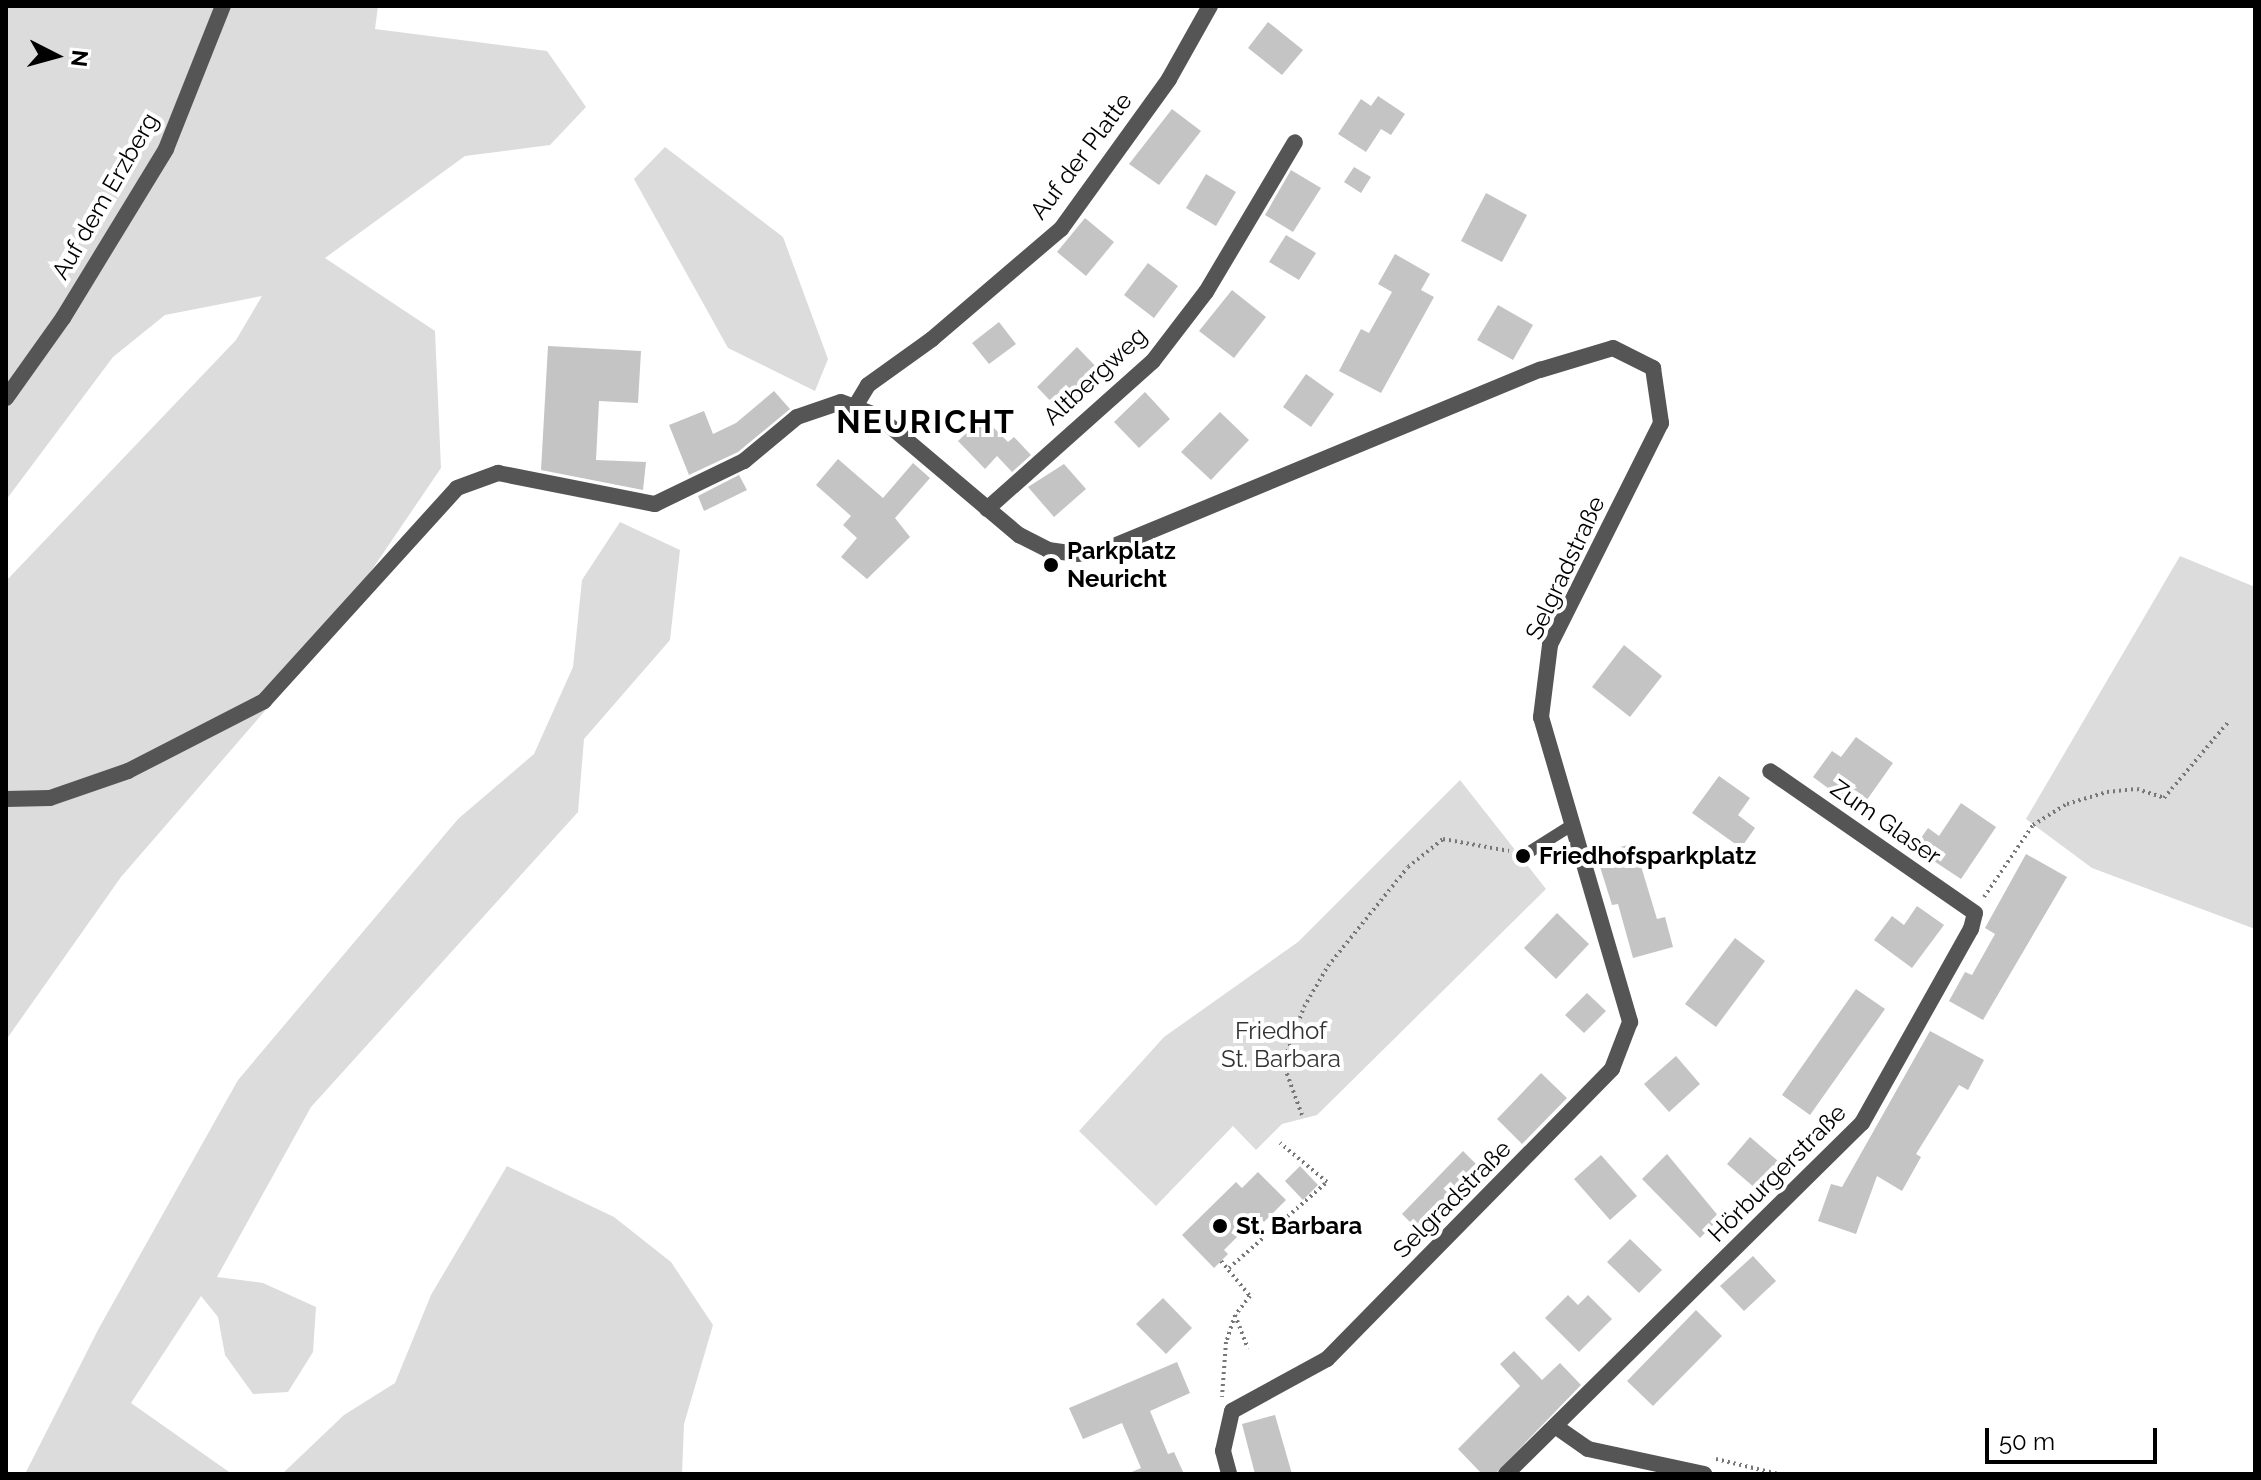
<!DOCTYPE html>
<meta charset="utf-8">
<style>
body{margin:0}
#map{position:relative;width:2261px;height:1480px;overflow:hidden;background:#fff;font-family:Raleway,sans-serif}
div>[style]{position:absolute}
.green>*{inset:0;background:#dcdcdc}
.building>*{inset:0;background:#c4c4c4}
.path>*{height:4px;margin-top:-2px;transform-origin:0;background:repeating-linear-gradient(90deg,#777 0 2px,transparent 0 6px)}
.lane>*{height:12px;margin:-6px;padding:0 6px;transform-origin:6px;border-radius:6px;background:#555}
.street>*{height:16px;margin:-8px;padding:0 8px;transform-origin:8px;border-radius:8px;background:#555}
.dots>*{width:22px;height:22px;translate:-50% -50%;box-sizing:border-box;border:4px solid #fff;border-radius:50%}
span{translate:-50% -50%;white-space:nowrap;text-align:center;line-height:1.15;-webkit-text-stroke:8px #fff;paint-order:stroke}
.street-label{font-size:24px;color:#000}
.poi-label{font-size:24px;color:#000;font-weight:700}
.left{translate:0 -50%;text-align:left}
.park-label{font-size:24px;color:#333}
.district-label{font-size:32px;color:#000;font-weight:700;letter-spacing:2px}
.frame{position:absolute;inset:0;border:8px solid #000;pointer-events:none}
.north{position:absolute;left:16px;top:16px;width:80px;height:80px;-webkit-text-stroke:6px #fff;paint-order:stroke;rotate:96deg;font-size:22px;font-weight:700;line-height:32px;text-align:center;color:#000}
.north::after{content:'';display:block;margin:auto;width:28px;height:36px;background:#000;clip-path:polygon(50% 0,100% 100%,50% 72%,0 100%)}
.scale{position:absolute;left:1985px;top:1428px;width:172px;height:36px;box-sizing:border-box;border:4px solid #000;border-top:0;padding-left:10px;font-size:24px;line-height:28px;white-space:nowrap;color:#000;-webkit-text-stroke:6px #fff;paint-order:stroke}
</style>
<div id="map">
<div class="green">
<i style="clip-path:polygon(6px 6px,378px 6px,375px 29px,547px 51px,586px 107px,550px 145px,465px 156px,325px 258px,435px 331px,441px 468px,316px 652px,121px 877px,6px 1040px,6px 581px,236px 340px,262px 296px,165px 315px,113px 357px,6px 500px)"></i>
<i style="clip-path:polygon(665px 147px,783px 237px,828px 359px,815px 391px,728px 348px,634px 179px)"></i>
<i style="clip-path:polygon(620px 522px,680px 550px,670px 640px,584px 739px,578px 812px,311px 1107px,217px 1277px,263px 1283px,316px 1307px,313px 1352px,288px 1392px,253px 1394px,225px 1355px,218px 1317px,201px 1296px,131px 1403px,232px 1474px,25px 1474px,99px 1328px,238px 1080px,458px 819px,534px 754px,573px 667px,582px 580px)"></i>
<i style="clip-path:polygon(2180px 556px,2255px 587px,2255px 929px,2092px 868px,2026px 819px)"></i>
<i style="clip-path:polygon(1460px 780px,1546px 889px,1317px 1115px,1282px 1124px,1256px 1150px,1233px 1126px,1156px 1206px,1079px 1131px,1164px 1037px,1298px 942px)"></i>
<i style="clip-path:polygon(507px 1166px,614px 1217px,671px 1262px,713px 1325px,684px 1424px,682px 1474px,282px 1474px,344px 1415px,395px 1383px,431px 1295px)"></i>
</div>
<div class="building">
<i style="clip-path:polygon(1268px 22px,1303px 50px,1282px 75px,1248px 48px)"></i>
<i style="clip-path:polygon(1378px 96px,1405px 114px,1391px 135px,1381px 129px,1366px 152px,1338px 134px,1361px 99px,1371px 106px)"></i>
<i style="clip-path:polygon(1172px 109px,1201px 131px,1159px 185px,1129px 164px)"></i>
<i style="clip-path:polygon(1354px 167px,1371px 177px,1361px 193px,1344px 182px)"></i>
<i style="clip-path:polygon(1291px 170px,1321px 188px,1293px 232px,1265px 215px)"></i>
<i style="clip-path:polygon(1206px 174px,1236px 192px,1216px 226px,1186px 208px)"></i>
<i style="clip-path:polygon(1486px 193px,1527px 215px,1502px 262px,1461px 241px)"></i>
<i style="clip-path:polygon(1085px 218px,1114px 242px,1086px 276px,1057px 252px)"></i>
<i style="clip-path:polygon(1286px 235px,1316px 253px,1299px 280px,1269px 262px)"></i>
<i style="clip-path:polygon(1395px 254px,1430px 274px,1421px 290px,1434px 297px,1381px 393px,1339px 371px,1361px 329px,1369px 333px,1392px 292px,1378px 284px)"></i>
<i style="clip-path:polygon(1148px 263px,1178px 286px,1154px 318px,1124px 295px)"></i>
<i style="clip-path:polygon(1232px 290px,1266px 317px,1234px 358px,1199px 331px)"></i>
<i style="clip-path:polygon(1498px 305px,1533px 325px,1513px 360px,1477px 340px)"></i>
<i style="clip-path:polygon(999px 322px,1016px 344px,989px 364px,972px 343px)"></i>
<i style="clip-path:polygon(548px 346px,641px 351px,638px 403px,599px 401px,596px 460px,646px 462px,643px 490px,541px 470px)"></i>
<i style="clip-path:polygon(1077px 347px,1103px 374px,1063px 414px,1037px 387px)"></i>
<i style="clip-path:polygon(1306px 374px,1334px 394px,1311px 427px,1283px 407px)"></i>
<i style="clip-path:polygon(774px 391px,790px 409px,738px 452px,689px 475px,669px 425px,704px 411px,713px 434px,736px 423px)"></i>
<i style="clip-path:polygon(1145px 392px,1170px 419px,1139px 448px,1114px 422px)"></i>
<i style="clip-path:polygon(1220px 412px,1249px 440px,1211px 480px,1181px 452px)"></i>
<i style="clip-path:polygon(983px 417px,1008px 442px,1014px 437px,1031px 455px,1012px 472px,997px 456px,985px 469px,958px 441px)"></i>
<i style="clip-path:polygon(838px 459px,883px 498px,913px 463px,930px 478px,895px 518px,910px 537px,867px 579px,841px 557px,857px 538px,843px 525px,851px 516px,816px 485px)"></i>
<i style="clip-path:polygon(1064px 464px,1086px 489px,1054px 517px,1028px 487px)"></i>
<i style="clip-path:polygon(739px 475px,747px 490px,704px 511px,698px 496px)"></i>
<i style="clip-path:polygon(1624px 645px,1662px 676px,1630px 717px,1592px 687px)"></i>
<i style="clip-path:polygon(1856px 737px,1893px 763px,1859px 811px,1813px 777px,1832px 751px,1841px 757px)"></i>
<i style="clip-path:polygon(1719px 776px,1750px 798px,1738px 815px,1755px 828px,1741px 848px,1692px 813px)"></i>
<i style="clip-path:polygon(1961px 803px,1996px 827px,1961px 879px,1914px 848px,1928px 828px,1939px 836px)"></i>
<i style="clip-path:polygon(1634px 843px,1657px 919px,1665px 917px,1673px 947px,1633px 958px,1618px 904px,1612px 905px,1596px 854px)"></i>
<i style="clip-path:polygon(2026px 854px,2067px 877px,1983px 1020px,1949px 1001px,1965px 972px,1972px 975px,1995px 934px,1985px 928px)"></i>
<i style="clip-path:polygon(1917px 906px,1944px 925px,1912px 968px,1874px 940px,1892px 916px,1904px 925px)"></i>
<i style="clip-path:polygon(1557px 913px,1589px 944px,1556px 979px,1524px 948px)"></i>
<i style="clip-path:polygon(1735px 938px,1765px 961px,1716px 1027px,1685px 1004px)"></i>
<i style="clip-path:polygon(1856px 989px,1885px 1009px,1810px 1115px,1782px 1095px)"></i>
<i style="clip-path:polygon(1587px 993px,1606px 1011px,1584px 1033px,1565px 1015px)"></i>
<i style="clip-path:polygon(1930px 1031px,1984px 1060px,1968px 1090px,1959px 1085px,1916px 1154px,1921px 1157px,1902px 1191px,1877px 1176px,1856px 1234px,1818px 1221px,1831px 1184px,1842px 1187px)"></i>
<i style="clip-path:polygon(1676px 1056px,1700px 1084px,1669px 1112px,1644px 1084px)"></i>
<i style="clip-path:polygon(1541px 1073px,1567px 1098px,1522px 1144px,1497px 1119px)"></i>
<i style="clip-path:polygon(1750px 1137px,1785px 1167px,1762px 1194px,1727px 1164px)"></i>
<i style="clip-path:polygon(1463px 1151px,1489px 1177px,1427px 1239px,1402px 1214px)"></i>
<i style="clip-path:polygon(1667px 1154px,1720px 1218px,1700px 1238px,1642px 1179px)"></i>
<i style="clip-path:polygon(1601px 1155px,1637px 1196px,1610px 1220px,1574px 1179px)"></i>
<i style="clip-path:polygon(1300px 1166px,1318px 1185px,1303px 1200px,1285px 1181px)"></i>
<i style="clip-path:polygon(1258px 1172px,1286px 1200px,1264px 1222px,1258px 1216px,1224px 1250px,1228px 1254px,1214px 1268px,1182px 1235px,1236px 1182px,1242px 1188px)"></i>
<i style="clip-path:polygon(1630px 1239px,1662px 1270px,1639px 1293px,1607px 1262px)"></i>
<i style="clip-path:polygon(1753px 1256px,1776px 1281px,1744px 1311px,1720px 1286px)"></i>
<i style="clip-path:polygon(1568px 1295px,1578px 1305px,1588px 1295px,1612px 1319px,1579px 1352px,1545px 1318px)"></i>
<i style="clip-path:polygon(1163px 1298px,1192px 1328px,1166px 1354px,1136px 1324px)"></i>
<i style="clip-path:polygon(1696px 1310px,1722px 1336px,1653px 1406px,1627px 1381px)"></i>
<i style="clip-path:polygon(1514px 1351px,1542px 1380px,1560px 1363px,1581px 1385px,1495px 1474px,1482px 1474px,1458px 1449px,1520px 1386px,1500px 1364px)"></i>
<i style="clip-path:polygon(1177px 1362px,1190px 1393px,1150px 1411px,1168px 1454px,1174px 1452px,1184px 1474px,1127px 1474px,1141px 1468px,1122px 1423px,1083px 1439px,1069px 1408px)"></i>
<i style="clip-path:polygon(1275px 1415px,1292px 1474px,1255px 1474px,1242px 1424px)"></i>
</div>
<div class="path">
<i style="left:1984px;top:897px;width:87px;rotate:-55.8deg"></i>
<i style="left:2033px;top:825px;width:40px;rotate:-32deg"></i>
<i style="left:2067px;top:804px;width:42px;rotate:-16.7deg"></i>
<i style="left:2107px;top:792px;width:30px;rotate:-6deg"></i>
<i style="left:2137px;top:789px;width:28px;rotate:18deg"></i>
<i style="left:2164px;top:798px;width:101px;rotate:-49.8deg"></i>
<i style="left:1302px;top:1115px;width:55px;rotate:-110.1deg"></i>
<i style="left:1283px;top:1063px;width:60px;rotate:-69.4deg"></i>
<i style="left:1304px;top:1007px;width:48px;rotate:-59.7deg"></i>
<i style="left:1328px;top:966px;width:127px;rotate:-51.1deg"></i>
<i style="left:1408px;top:867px;width:45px;rotate:-38.7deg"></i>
<i style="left:1443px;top:839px;width:67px;rotate:10.3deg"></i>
<i style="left:1221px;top:1261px;width:45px;rotate:50.4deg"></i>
<i style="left:1250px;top:1296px;width:24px;rotate:128deg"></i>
<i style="left:1235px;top:1315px;width:28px;rotate:108deg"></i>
<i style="left:1226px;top:1342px;width:55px;rotate:94.2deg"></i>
<i style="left:1229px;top:1268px;width:130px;rotate:-41.3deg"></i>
<i style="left:1327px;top:1182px;width:61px;rotate:-140.3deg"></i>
<i style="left:1235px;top:1315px;width:36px;rotate:69deg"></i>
<i style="left:1716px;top:1459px;width:64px;rotate:13.6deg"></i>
</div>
<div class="lane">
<i style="left:1523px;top:856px;width:58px;rotate:-32.3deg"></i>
</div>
<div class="street">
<i style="left:6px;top:398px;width:98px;rotate:-54.5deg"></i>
<i style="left:63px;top:318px;width:198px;rotate:-58.6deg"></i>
<i style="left:166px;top:149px;width:154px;rotate:-68.3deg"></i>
<i style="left:856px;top:405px;width:23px;rotate:-59deg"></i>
<i style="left:868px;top:385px;width:79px;rotate:-35.7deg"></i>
<i style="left:932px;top:339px;width:170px;rotate:-40.5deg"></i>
<i style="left:1061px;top:229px;width:185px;rotate:-54.2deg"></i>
<i style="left:1169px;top:79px;width:84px;rotate:-60.7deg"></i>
<i style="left:987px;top:509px;width:222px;rotate:-41.7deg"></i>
<i style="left:1153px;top:361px;width:87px;rotate:-52.5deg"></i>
<i style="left:1206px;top:292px;width:174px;rotate:-59.3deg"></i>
<i style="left:6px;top:799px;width:44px;rotate:-1.3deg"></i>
<i style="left:50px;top:798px;width:83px;rotate:-19.1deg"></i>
<i style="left:128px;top:771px;width:153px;rotate:-27.2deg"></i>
<i style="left:264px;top:701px;width:287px;rotate:-47.8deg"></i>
<i style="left:457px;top:488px;width:44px;rotate:-20.1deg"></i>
<i style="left:498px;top:473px;width:160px;rotate:11.2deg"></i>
<i style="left:655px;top:504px;width:99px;rotate:-25.8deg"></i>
<i style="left:744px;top:461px;width:69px;rotate:-39.7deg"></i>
<i style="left:797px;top:417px;width:46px;rotate:-18.8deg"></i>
<i style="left:841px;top:402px;width:40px;rotate:21deg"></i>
<i style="left:878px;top:416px;width:185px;rotate:40.2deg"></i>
<i style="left:1019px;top:535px;width:33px;rotate:27deg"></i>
<i style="left:1048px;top:550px;width:29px;rotate:8deg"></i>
<i style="left:1077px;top:554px;width:25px;rotate:-7deg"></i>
<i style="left:1102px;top:551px;width:474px;rotate:-22.5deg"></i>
<i style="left:1540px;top:370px;width:76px;rotate:-16.8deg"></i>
<i style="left:1613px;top:348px;width:45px;rotate:26.6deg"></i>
<i style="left:1653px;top:368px;width:56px;rotate:81.7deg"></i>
<i style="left:1661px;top:423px;width:248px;rotate:116.6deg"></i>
<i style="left:1550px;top:645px;width:73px;rotate:97.1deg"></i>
<i style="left:1541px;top:717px;width:318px;rotate:73.7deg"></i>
<i style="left:1630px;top:1022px;width:50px;rotate:111deg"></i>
<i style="left:1612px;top:1069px;width:407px;rotate:134.5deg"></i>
<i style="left:1327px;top:1359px;width:108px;rotate:151.3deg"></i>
<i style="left:1232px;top:1411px;width:41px;rotate:102.7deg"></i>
<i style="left:1223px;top:1451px;width:24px;rotate:75deg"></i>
<i style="left:1555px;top:1426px;width:40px;rotate:34.9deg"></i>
<i style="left:1588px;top:1449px;width:119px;rotate:12.2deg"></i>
<i style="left:1506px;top:1474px;width:500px;rotate:-44.6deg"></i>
<i style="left:1862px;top:1123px;width:223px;rotate:-60.7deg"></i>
<i style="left:1971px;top:929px;width:16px;rotate:-76deg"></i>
<i style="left:1975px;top:913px;width:249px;rotate:-145.3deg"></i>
</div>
<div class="dots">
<i style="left:1051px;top:565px;background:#000"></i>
<i style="left:1523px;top:856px;background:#000"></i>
<i style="left:1220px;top:1226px;background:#000"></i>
</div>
<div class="street-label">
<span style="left:1081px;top:156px;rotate:-53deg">Auf der Platte</span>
<span style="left:105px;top:196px;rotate:-60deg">Auf dem Erzberg</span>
<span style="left:1095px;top:376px;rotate:-43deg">Altbergweg</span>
<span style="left:1565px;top:568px;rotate:-65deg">Selgradstraße</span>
<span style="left:1886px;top:822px;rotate:35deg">Zum Glaser</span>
<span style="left:1777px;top:1173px;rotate:-45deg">Hörburgerstraße</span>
<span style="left:1452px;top:1199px;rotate:-45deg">Selgradstraße</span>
</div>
<div class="poi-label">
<span class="left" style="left:1067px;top:565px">Parkplatz<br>Neuricht</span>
<span class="left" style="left:1539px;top:856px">Friedhofsparkplatz</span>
<span class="left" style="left:1236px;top:1226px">St. Barbara</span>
</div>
<div class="park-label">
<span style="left:1281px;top:1045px">Friedhof<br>St. Barbara</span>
</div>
<div class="district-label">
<span style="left:926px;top:422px">NEURICHT</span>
</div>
<div class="frame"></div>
<div class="north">N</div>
<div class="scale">50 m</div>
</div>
